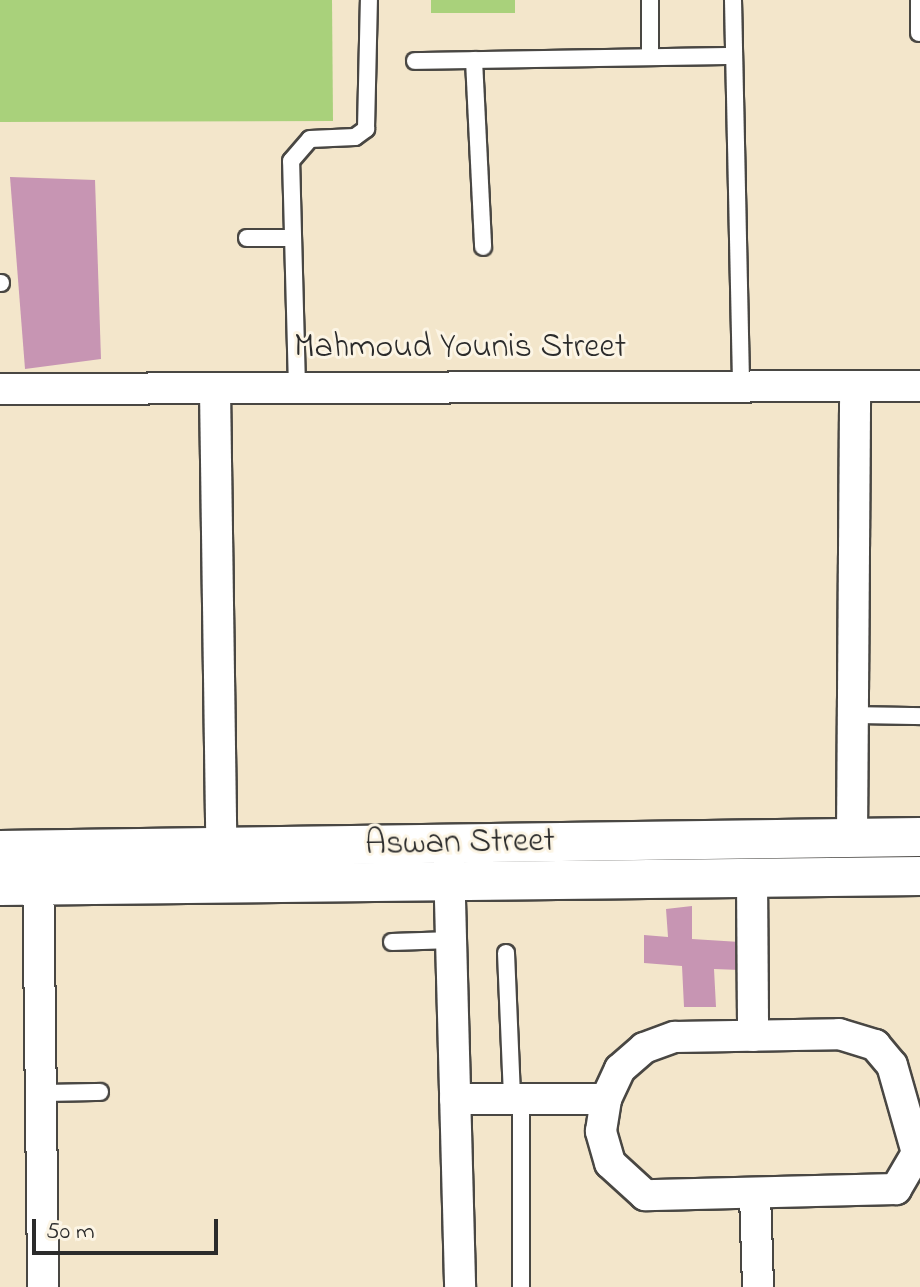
<!DOCTYPE html>
<style>
body{margin:0}
#map{position:relative;width:920px;height:1287px;overflow:hidden;background:#f3e6cb;font-family:"Indie Flower",sans-serif}
div>[style]{position:absolute}
.green>*{inset:0;background:#a9d17b}
.building>*{inset:0;background:#c795b3}
.roads{filter:drop-shadow(2px 0 #494743) drop-shadow(-2px 0 #494743) drop-shadow(0 2px #494743) drop-shadow(0 -2px #494743)}
.service>*{height:16px;margin:-8px;padding:0 8px;transform-origin:8px;border-radius:8px;background:#fff}
.minor>*{height:30px;margin:-15px;padding:0 15px;transform-origin:15px;border-radius:15px;background:#fff}
.tertiary>*{height:38px;margin:-19px;padding:0 19px;transform-origin:19px;border-radius:19px;background:#fff}
span{translate:-50% -50%;white-space:nowrap;text-align:center;line-height:1.15;-webkit-text-stroke:6px #fcf5e5;paint-order:stroke}
.street-label{font-size:34px;color:#2b2b2b}
.scale{position:absolute;left:32px;top:1219px;width:186px;height:36px;box-sizing:border-box;border:4px solid #2b2b2b;border-top:0;padding-left:10px;font-size:24px;line-height:28px;white-space:nowrap;color:#2b2b2b;-webkit-text-stroke:6px #fcf5e5;paint-order:stroke}
</style>
<div id="map">
<div class="green">
<i style="clip-path:polygon(0 0,332px 0,333px 121px,0 122px)"></i>
<i style="clip-path:polygon(431px 0,515px 0,515px 13px,431px 13px)"></i>
</div>
<div class="building">
<i style="clip-path:polygon(10px 177px,95px 180px,101px 359px,25px 369px)"></i>
<i style="clip-path:polygon(692px 906px,692px 939px,740px 942px,740px 970px,714px 969px,716px 1007px,684px 1007px,682px 966px,644px 963px,644px 935px,668px 937px,666px 909px)"></i>
</div>
<div class="roads">
<div class="service">
<i style="left:650px;top:0;width:57px;rotate:90deg"></i>
<i style="left:733px;top:0;width:387px;rotate:88.8deg"></i>
<i style="left:919px;top:0;width:33px;rotate:90deg"></i>
<i style="left:474px;top:60px;width:187px;rotate:87.2deg"></i>
<i style="left:415px;top:61px;width:319px;rotate:-0.9deg"></i>
<i style="left:247px;top:238px;width:46px"></i>
<i style="left:0;top:283px;width:1px"></i>
<i style="left:297px;top:387px;width:226px;rotate:-91.5deg"></i>
<i style="left:291px;top:161px;width:29px;rotate:-49deg"></i>
<i style="left:310px;top:139px;width:45px;rotate:-2.5deg"></i>
<i style="left:355px;top:137px;width:14px;rotate:-36deg"></i>
<i style="left:366px;top:129px;width:129px;rotate:-88.7deg"></i>
<i style="left:853px;top:715px;width:67px;rotate:0.9deg"></i>
<i style="left:392px;top:942px;width:60px;rotate:-1.9deg"></i>
<i style="left:506px;top:953px;width:146px;rotate:87.6deg"></i>
<i style="left:40px;top:1093px;width:60px;rotate:-1deg"></i>
<i style="left:521px;top:1287px;width:188px;rotate:-90deg"></i>
</div>
<div class="minor">
<i style="left:0;top:389px;width:920px;rotate:-0.19deg"></i>
<i style="left:215px;top:389px;width:458px;rotate:89.2deg"></i>
<i style="left:852px;top:838px;width:452px;rotate:-89.6deg"></i>
<i style="left:449px;top:862px;width:425px;rotate:88.5deg"></i>
<i style="left:38px;top:863px;width:424px;rotate:89.3deg"></i>
<i style="left:752px;top:878px;width:158px;rotate:89.6deg"></i>
<i style="left:839px;top:1034px;width:38px;rotate:17deg"></i>
<i style="left:875px;top:1045px;width:26px;rotate:50deg"></i>
<i style="left:892px;top:1065px;width:91px;rotate:74.1deg"></i>
<i style="left:917px;top:1153px;width:42px;rotate:120.3deg"></i>
<i style="left:896px;top:1189px;width:251px;rotate:178.6deg"></i>
<i style="left:645px;top:1195px;width:47px;rotate:-137.6deg"></i>
<i style="left:610px;top:1163px;width:33px;rotate:-106deg"></i>
<i style="left:601px;top:1131px;width:32px;rotate:-81deg"></i>
<i style="left:606px;top:1099px;width:33px;rotate:-65deg"></i>
<i style="left:620px;top:1069px;width:32px;rotate:-41deg"></i>
<i style="left:644px;top:1048px;width:33px;rotate:-20deg"></i>
<i style="left:675px;top:1037px;width:164px;rotate:-1deg"></i>
<i style="left:455px;top:1099px;width:151px"></i>
<i style="left:755px;top:1195px;width:92px;rotate:88.1deg"></i>
</div>
<div class="tertiary">
<i style="left:0;top:850px;width:920px;rotate:-0.81deg"></i>
<i style="left:0;top:886px;width:920px;rotate:-0.62deg"></i>
</div>
</div>
<div class="street-label">
<span style="left:460px;top:349px">Mahmoud Younis Street</span>
<span style="left:460px;top:844px;rotate:-1deg">Aswan Street</span>
</div>
<div class="scale">50 m</div>
</div>
